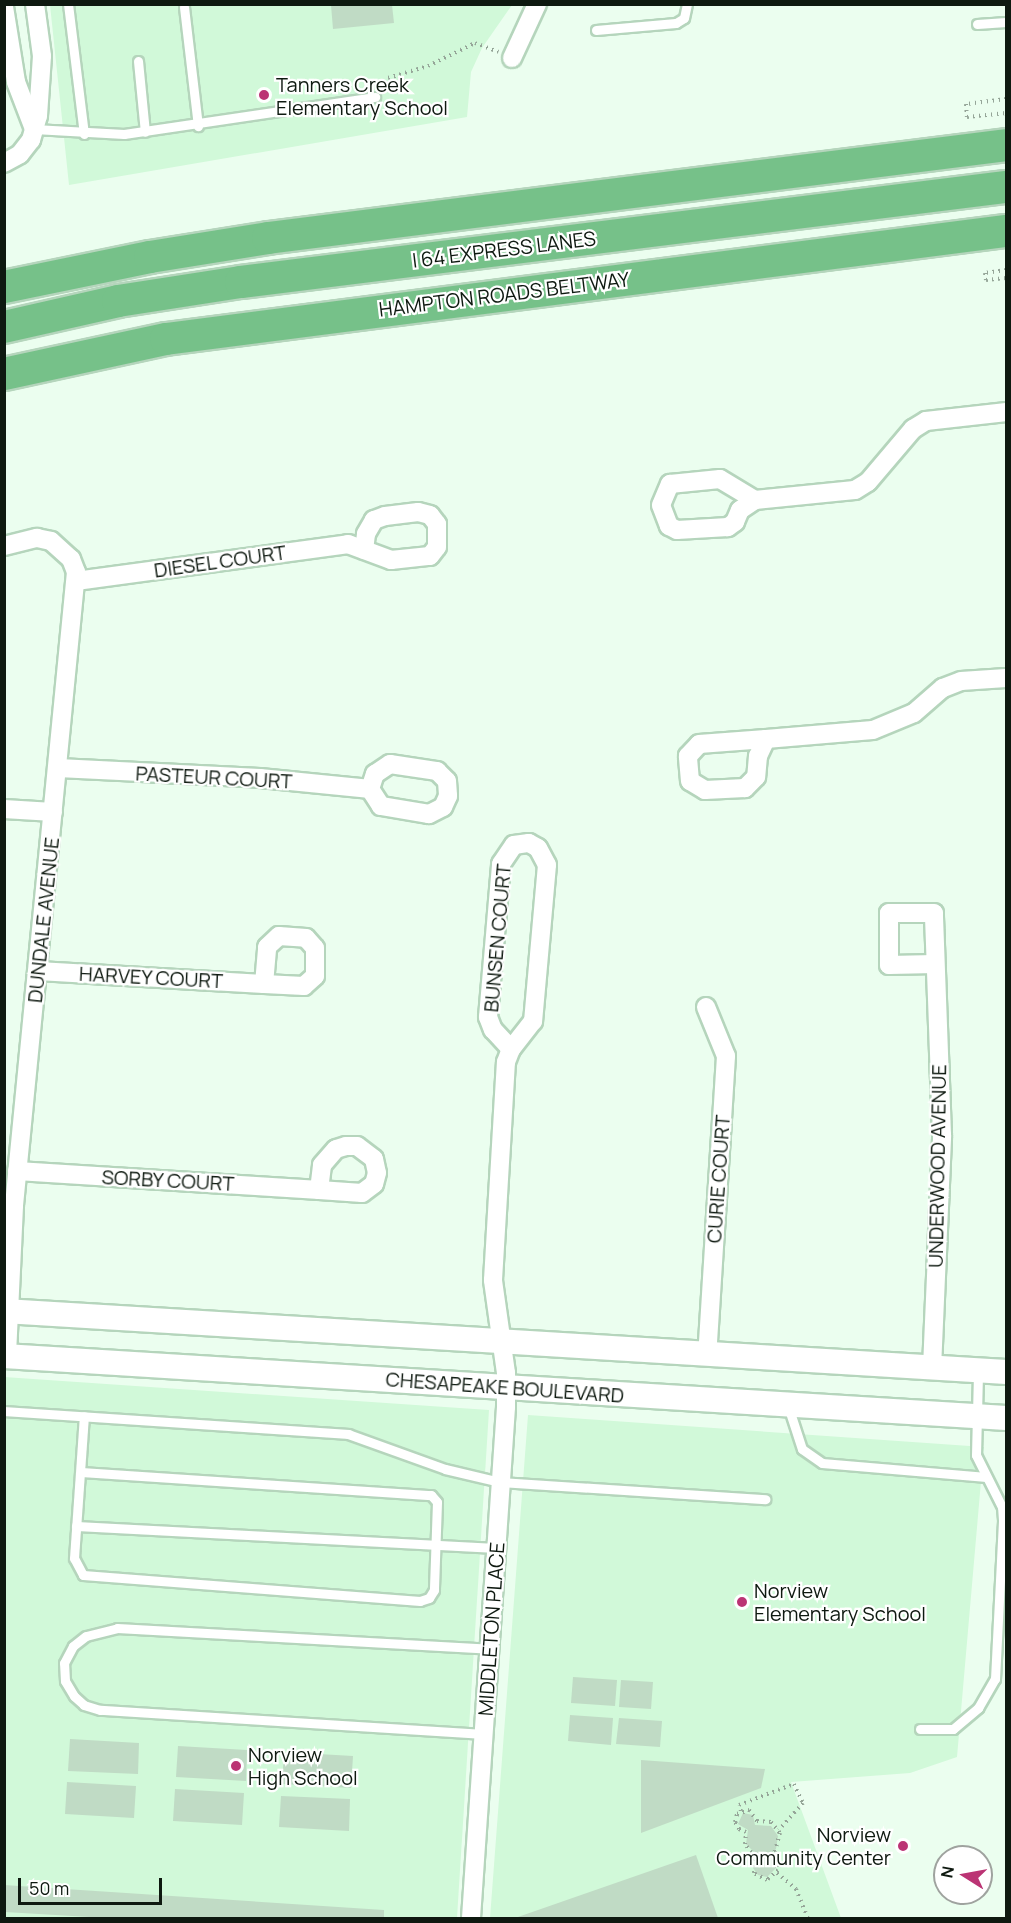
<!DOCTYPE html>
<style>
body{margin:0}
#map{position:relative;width:1011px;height:1923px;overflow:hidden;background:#ebfeef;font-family:Manrope,sans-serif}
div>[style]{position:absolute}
.built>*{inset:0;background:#d1f9d9}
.green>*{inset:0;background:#c0dbc5}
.path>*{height:4px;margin-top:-2px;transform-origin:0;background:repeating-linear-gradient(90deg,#95a598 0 1.5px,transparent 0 6px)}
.roads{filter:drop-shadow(2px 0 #b5d5bc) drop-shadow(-2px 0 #b5d5bc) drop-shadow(0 2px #b5d5bc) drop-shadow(0 -2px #b5d5bc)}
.service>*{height:9px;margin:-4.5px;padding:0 4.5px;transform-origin:4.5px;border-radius:4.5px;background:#fff}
.minor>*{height:18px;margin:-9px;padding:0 9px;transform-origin:9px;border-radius:9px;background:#fff}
.secondary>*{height:24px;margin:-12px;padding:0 12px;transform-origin:12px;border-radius:12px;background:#fff}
.motorway>*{height:32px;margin:-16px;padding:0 16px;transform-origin:16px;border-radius:16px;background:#76c189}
.dots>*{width:16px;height:16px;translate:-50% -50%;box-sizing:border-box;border:3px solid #fff;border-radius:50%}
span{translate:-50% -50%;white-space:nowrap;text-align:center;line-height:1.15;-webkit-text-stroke:4.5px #fff;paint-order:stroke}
.poi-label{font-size:20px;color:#0e1910}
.left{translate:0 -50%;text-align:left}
.right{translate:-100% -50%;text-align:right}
.street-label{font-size:20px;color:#0e1910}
.frame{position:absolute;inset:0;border:6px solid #0e1910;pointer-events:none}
.north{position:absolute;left:933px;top:1845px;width:60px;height:60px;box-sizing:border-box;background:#fff;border:2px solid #9fa39f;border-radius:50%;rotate:281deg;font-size:16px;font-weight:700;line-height:24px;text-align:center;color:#0e1910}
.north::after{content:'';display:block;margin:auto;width:21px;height:27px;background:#bb3474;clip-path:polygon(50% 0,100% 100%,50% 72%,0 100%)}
.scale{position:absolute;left:18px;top:1878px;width:144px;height:27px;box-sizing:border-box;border:3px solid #0e1910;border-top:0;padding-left:8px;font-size:18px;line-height:21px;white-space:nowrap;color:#0e1910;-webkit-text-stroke:4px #fff;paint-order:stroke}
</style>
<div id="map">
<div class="built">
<i style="clip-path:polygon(50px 5px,512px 5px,482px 48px,471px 72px,467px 117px,69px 185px)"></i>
<i style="clip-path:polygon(4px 1377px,489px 1410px,457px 1918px,5px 1918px)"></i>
<i style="clip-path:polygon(528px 1415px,984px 1447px,957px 1757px,910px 1773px,791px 1782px,841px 1918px,490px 1918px)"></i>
</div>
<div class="green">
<i style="clip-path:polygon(331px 5px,392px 5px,394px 23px,333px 29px)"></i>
<i style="clip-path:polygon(573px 1677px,617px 1680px,615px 1706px,571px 1703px)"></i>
<i style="clip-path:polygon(621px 1680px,653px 1682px,651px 1709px,619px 1707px)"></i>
<i style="clip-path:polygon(570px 1715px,613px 1718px,611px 1745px,568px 1741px)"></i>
<i style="clip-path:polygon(619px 1718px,662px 1721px,660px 1747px,616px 1744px)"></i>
<i style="clip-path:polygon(70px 1739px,139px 1743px,138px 1774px,68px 1771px)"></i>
<i style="clip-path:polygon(178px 1746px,247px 1750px,246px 1781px,176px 1777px)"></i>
<i style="clip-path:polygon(284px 1752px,353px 1756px,351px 1788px,282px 1784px)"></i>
<i style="clip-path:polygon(641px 1760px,765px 1769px,761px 1788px,641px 1833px)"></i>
<i style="clip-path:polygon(67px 1782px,136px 1786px,134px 1818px,65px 1814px)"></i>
<i style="clip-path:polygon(175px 1789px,244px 1793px,242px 1825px,173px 1821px)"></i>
<i style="clip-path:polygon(281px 1796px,350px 1799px,349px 1831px,279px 1827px)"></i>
<i style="clip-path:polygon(743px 1813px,753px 1815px,755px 1825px,771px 1826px,778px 1836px,776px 1849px,769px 1855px,776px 1868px,767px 1877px,758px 1875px,753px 1868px,758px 1856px,746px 1844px,748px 1830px,738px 1824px)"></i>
<i style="clip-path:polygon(696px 1855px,718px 1918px,515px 1918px)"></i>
<i style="clip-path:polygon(4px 1885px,384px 1910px,384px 1918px,106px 1918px,5px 1912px)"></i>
</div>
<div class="path">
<i style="left:382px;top:87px;width:11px;rotate:-56deg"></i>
<i style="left:388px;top:78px;width:42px;rotate:-16.7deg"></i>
<i style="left:428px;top:66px;width:52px;rotate:-26.1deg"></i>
<i style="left:475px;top:43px;width:25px;rotate:21deg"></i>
<i style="left:1006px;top:99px;width:40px;rotate:172.9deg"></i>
<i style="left:966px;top:104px;width:13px;rotate:86deg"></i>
<i style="left:967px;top:117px;width:39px;rotate:-6deg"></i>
<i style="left:1006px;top:270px;width:21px;rotate:172deg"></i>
<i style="left:985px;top:273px;width:7px;rotate:82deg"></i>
<i style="left:986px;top:280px;width:20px;rotate:-6deg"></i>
<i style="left:749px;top:1810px;width:14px;rotate:54deg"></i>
<i style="left:757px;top:1821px;width:14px;rotate:4deg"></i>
<i style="left:771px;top:1822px;width:14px;rotate:51deg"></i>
<i style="left:780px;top:1833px;width:22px;rotate:106deg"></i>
<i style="left:774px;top:1854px;width:16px;rotate:76deg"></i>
<i style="left:778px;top:1870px;width:15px;rotate:138deg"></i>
<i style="left:767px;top:1880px;width:15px;rotate:-152deg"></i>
<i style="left:754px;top:1873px;width:16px;rotate:-86deg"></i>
<i style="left:755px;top:1857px;width:16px;rotate:-128deg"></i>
<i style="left:745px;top:1844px;width:12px;rotate:-85deg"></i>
<i style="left:746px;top:1832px;width:8px;rotate:-157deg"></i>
<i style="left:739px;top:1829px;width:8px;rotate:-120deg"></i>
<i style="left:735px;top:1822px;width:8px;rotate:-76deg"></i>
<i style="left:737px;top:1814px;width:13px;rotate:-18deg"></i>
<i style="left:741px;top:1811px;width:6px;rotate:-108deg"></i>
<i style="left:739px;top:1805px;width:59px;rotate:-20.9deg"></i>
<i style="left:794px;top:1784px;width:21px;rotate:65deg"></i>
<i style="left:803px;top:1803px;width:36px;rotate:132deg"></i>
<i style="left:777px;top:1873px;width:25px;rotate:40deg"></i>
<i style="left:796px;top:1889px;width:31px;rotate:68deg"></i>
</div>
<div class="roads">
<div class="service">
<i style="left:68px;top:4px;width:131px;rotate:83deg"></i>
<i style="left:184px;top:7px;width:120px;rotate:83.3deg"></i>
<i style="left:977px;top:24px;width:29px;rotate:-4deg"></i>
<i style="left:596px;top:30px;width:80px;rotate:-5deg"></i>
<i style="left:676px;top:23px;width:9px;rotate:-32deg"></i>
<i style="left:684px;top:18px;width:14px;rotate:-78deg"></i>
<i style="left:138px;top:61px;width:71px;rotate:84.4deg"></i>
<i style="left:34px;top:129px;width:90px;rotate:3.2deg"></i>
<i style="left:124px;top:134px;width:254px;rotate:-8.4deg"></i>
<i style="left:788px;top:1406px;width:45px;rotate:72deg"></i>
<i style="left:802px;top:1449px;width:24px;rotate:35deg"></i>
<i style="left:822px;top:1463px;width:165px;rotate:4.9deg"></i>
<i style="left:4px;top:1411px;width:345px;rotate:3.8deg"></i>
<i style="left:348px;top:1434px;width:103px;rotate:19.8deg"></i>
<i style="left:445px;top:1469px;width:57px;rotate:13.3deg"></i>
<i style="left:500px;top:1482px;width:266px;rotate:3.7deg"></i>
<i style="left:81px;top:1472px;width:351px;rotate:3.8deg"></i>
<i style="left:431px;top:1495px;width:9px;rotate:49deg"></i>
<i style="left:437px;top:1502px;width:88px;rotate:92deg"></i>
<i style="left:434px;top:1590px;width:9px;rotate:122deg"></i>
<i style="left:429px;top:1598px;width:9px;rotate:162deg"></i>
<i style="left:420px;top:1601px;width:338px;rotate:-175.6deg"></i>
<i style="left:83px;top:1575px;width:19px;rotate:-118deg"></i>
<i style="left:74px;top:1558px;width:142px;rotate:-86deg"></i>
<i style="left:76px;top:1526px;width:421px;rotate:3deg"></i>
<i style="left:920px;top:1729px;width:33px"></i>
<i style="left:953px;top:1729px;width:33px;rotate:-40deg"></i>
<i style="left:978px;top:1708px;width:34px;rotate:-60deg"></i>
<i style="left:995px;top:1679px;width:159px;rotate:-87.1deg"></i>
<i style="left:1003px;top:1520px;width:13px;rotate:-94deg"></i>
<i style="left:1002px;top:1507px;width:58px;rotate:-116.6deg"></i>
<i style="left:976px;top:1455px;width:83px;rotate:-88.6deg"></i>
<i style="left:484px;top:1734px;width:385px;rotate:-176.4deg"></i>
<i style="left:100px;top:1710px;width:17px;rotate:-163deg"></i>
<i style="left:84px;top:1705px;width:13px;rotate:-138deg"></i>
<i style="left:74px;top:1696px;width:17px;rotate:-121deg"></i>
<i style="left:65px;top:1681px;width:18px;rotate:-93deg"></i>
<i style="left:64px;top:1663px;width:19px;rotate:-62deg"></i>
<i style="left:73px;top:1646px;width:16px;rotate:-38deg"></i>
<i style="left:86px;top:1636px;width:32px;rotate:-14deg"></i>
<i style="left:117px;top:1628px;width:373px;rotate:3.2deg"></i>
</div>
<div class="minor">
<i style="left:4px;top:7px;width:76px;rotate:80.9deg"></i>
<i style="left:16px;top:82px;width:50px;rotate:69deg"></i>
<i style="left:512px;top:58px;width:60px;rotate:-65.2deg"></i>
<i style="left:4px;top:163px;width:18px;rotate:-29deg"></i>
<i style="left:20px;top:154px;width:18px;rotate:-52deg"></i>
<i style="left:31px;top:140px;width:25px;rotate:-74deg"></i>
<i style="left:38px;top:116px;width:60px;rotate:-86.2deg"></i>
<i style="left:42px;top:56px;width:52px;rotate:-97.7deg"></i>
<i style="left:720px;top:479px;width:41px;rotate:31deg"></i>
<i style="left:755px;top:500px;width:18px;rotate:146deg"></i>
<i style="left:740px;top:510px;width:13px;rotate:113deg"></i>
<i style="left:735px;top:522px;width:9px;rotate:144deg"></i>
<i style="left:728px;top:527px;width:51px;rotate:176.6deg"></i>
<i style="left:677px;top:530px;width:9px;rotate:-153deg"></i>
<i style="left:669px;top:526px;width:22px;rotate:-111deg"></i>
<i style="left:661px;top:505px;width:23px;rotate:-67deg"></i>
<i style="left:670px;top:484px;width:50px;rotate:-5.7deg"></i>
<i style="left:755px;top:500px;width:100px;rotate:-5.7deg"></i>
<i style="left:855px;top:490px;width:15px;rotate:-32deg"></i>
<i style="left:868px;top:482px;width:70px;rotate:-49.7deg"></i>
<i style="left:913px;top:429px;width:15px;rotate:-32deg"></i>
<i style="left:926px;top:421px;width:81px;rotate:-6.4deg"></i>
<i style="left:4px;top:546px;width:34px;rotate:-14deg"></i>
<i style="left:37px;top:538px;width:14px;rotate:12deg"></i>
<i style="left:51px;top:541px;width:27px;rotate:42deg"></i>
<i style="left:71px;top:559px;width:14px;rotate:69deg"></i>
<i style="left:76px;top:572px;width:637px;rotate:95.59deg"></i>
<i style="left:14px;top:1206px;width:150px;rotate:92.7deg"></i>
<i style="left:76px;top:581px;width:275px;rotate:-7.7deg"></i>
<i style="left:348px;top:544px;width:46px;rotate:20.4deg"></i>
<i style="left:391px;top:560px;width:39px;rotate:-6deg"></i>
<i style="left:430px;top:556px;width:11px;rotate:-52deg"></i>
<i style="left:437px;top:547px;width:23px;rotate:-90deg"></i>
<i style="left:437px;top:524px;width:11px;rotate:-128deg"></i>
<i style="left:430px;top:515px;width:12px;rotate:-166deg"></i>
<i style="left:418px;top:512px;width:33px;rotate:173deg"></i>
<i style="left:385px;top:516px;width:12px;rotate:160deg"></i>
<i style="left:374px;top:520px;width:16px;rotate:120deg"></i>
<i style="left:366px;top:534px;width:16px;rotate:97deg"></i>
<i style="left:766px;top:739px;width:19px;rotate:115deg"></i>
<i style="left:758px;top:756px;width:21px;rotate:95deg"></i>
<i style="left:756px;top:777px;width:16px;rotate:135deg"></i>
<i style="left:745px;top:788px;width:40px;rotate:177.1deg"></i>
<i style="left:705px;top:790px;width:17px;rotate:-149deg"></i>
<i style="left:690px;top:781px;width:25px;rotate:-95deg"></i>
<i style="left:688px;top:756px;width:16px;rotate:-47deg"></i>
<i style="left:699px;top:744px;width:67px;rotate:-4.3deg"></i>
<i style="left:766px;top:739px;width:107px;rotate:-4.8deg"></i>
<i style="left:873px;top:730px;width:44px;rotate:-22.5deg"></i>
<i style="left:914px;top:713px;width:38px;rotate:-41deg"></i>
<i style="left:943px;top:688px;width:19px;rotate:-21deg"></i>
<i style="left:961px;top:681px;width:45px;rotate:-3.8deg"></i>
<i style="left:390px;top:764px;width:48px;rotate:8.5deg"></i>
<i style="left:437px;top:771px;width:14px;rotate:45deg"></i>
<i style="left:447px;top:781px;width:15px;rotate:86deg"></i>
<i style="left:448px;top:796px;width:12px;rotate:114deg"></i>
<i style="left:443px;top:807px;width:16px;rotate:153deg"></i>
<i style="left:429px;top:814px;width:49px;rotate:-170.5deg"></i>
<i style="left:381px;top:806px;width:20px;rotate:-123deg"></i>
<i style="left:370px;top:789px;width:16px;rotate:-72deg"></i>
<i style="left:375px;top:774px;width:18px;rotate:-34deg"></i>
<i style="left:58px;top:768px;width:202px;rotate:2.8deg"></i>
<i style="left:260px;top:778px;width:111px;rotate:5.7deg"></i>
<i style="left:4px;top:809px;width:49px;rotate:3.5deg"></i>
<i style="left:529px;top:843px;width:10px;rotate:29deg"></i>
<i style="left:538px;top:848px;width:19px;rotate:62deg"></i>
<i style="left:547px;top:865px;width:157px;rotate:95.1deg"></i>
<i style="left:533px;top:1021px;width:36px;rotate:128deg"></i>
<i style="left:511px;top:1049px;width:26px;rotate:-133deg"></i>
<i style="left:493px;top:1030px;width:14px;rotate:-111deg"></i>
<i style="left:488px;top:1017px;width:154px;rotate:-85.1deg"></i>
<i style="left:501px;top:864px;width:23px;rotate:-56deg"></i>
<i style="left:514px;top:845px;width:15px;rotate:-8deg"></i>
<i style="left:279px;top:936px;width:27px;rotate:4deg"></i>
<i style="left:306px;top:938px;width:13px;rotate:48deg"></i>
<i style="left:315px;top:948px;width:28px;rotate:90deg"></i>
<i style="left:315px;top:976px;width:15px;rotate:138deg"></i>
<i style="left:304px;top:986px;width:40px;rotate:-177.1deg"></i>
<i style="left:264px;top:984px;width:37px;rotate:-85deg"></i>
<i style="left:267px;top:947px;width:16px;rotate:-43deg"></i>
<i style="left:38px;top:971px;width:226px;rotate:3.3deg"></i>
<i style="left:706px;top:1007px;width:53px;rotate:67.8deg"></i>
<i style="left:726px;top:1056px;width:300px;rotate:93.6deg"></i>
<i style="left:346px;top:1146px;width:11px"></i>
<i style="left:357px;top:1146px;width:21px;rotate:37deg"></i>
<i style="left:374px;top:1159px;width:14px;rotate:78deg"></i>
<i style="left:377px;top:1173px;width:11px;rotate:105deg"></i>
<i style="left:374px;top:1184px;width:15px;rotate:143deg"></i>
<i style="left:362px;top:1193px;width:43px;rotate:-176deg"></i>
<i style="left:319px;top:1190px;width:25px;rotate:-83deg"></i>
<i style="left:322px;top:1165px;width:21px;rotate:-49deg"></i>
<i style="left:336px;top:1149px;width:10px;rotate:-17deg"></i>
<i style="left:17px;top:1171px;width:303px;rotate:3.6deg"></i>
<i style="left:932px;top:1368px;width:233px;rotate:-87.5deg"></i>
<i style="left:942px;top:1135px;width:222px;rotate:-92.1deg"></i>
<i style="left:934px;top:913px;width:45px;rotate:180deg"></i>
<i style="left:889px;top:913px;width:52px;rotate:90deg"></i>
<i style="left:889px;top:965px;width:46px;rotate:-1.2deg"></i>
<i style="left:471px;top:1918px;width:512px;rotate:-86.08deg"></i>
<i style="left:506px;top:1407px;width:34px;rotate:-90deg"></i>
<i style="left:506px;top:1373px;width:94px;rotate:-98deg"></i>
<i style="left:493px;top:1280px;width:218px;rotate:-86.6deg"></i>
<i style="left:506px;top:1062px;width:14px;rotate:-69deg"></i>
</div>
<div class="secondary">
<i style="left:4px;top:1311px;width:1004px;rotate:3.48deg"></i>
<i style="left:4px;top:1356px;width:1004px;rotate:3.54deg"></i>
</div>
<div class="motorway">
<i style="left:4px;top:287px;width:149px;rotate:-11.6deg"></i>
<i style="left:150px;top:257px;width:120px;rotate:-9.1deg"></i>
<i style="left:268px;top:238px;width:744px;rotate:-7.18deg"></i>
<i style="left:4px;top:327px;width:117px;rotate:-12.8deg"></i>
<i style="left:118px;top:301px;width:124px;rotate:-8.8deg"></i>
<i style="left:241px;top:282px;width:771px;rotate:-7.08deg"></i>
<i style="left:4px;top:374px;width:166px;rotate:-12.2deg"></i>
<i style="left:166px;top:339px;width:847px;rotate:-7.33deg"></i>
</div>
</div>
<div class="dots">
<i style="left:264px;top:95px;background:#bb3474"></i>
<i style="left:742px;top:1602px;background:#bb3474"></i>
<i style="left:236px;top:1766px;background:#bb3474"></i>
<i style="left:903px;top:1846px;background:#bb3474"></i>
</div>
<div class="poi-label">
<span class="left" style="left:276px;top:96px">Tanners Creek<br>Elementary School</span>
<span class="left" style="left:754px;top:1602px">Norview<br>Elementary School</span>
<span class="left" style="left:248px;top:1766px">Norview<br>High School</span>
<span class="right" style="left:891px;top:1846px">Norview<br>Community Center</span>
</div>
<div class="street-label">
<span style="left:504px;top:249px;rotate:-7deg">I 64 EXPRESS LANES</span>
<span style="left:504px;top:294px;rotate:-7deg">HAMPTON ROADS BELTWAY</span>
<span style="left:220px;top:561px;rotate:-8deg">DIESEL COURT</span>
<span style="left:214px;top:777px;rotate:3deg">PASTEUR COURT</span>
<span style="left:43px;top:920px;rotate:-84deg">DUNDALE AVENUE</span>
<span style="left:497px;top:938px;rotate:-85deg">BUNSEN COURT</span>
<span style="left:151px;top:977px;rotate:3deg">HARVEY COURT</span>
<span style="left:937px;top:1166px;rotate:-89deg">UNDERWOOD AVENUE</span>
<span style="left:718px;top:1179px;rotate:-86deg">CURIE COURT</span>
<span style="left:168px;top:1180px;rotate:3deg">SORBY COURT</span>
<span style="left:505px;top:1387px;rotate:4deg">CHESAPEAKE BOULEVARD</span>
<span style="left:491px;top:1629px;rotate:-86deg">MIDDLETON PLACE</span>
</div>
<div class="frame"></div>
<div class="north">N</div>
<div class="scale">50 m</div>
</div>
